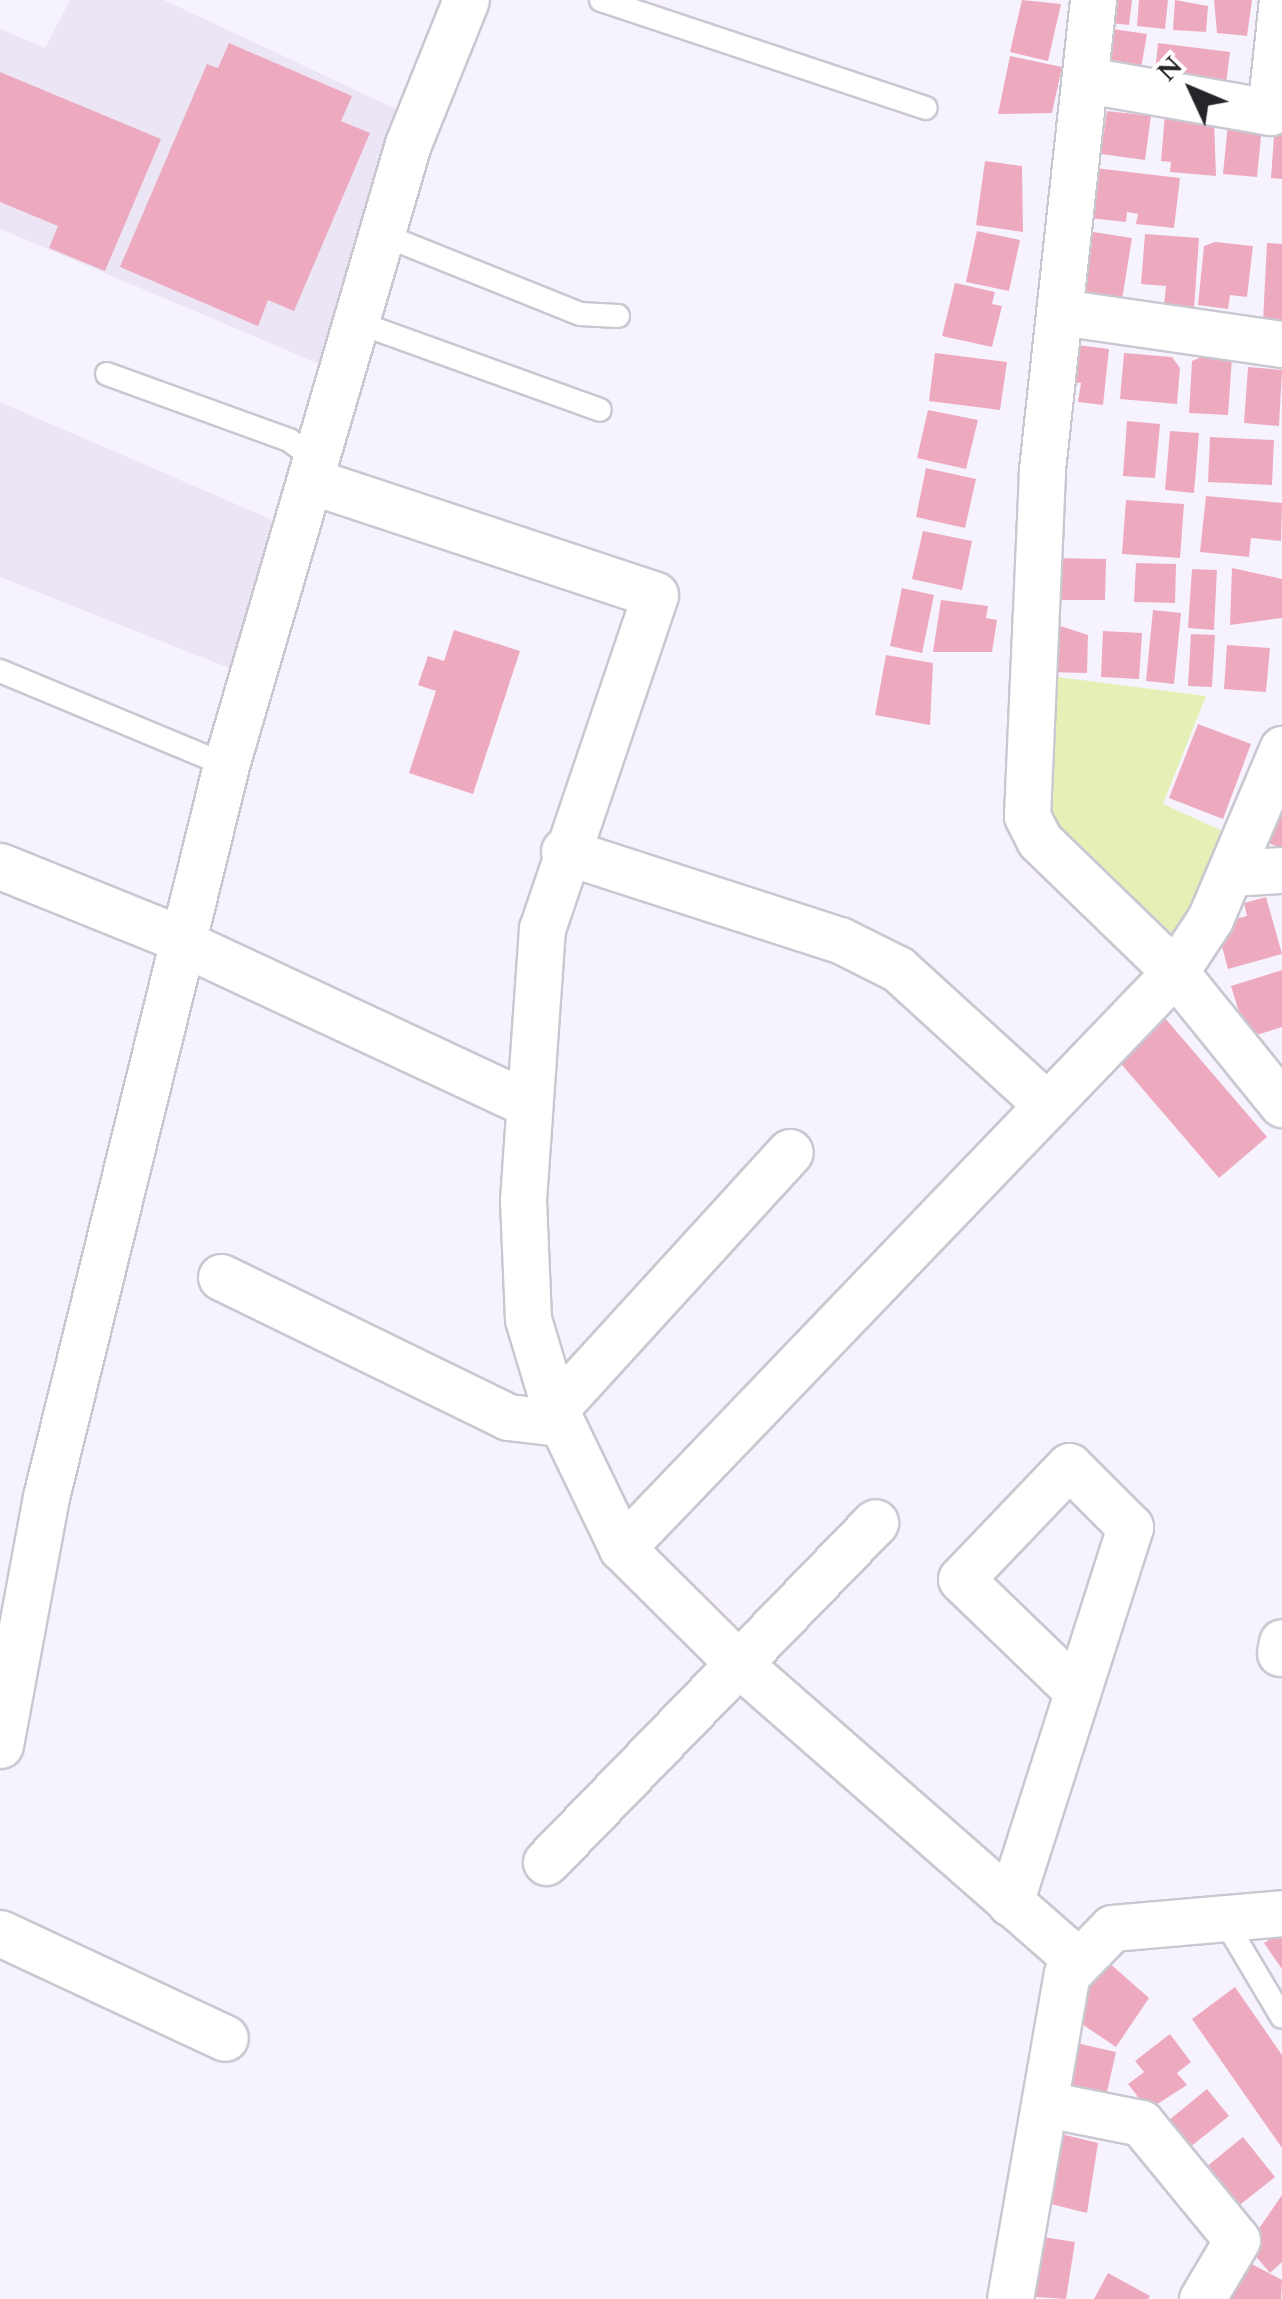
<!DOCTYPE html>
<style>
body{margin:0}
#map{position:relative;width:1282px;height:2299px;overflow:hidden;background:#f7f3fe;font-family:Spectral,serif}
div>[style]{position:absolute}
.built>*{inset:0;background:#ece5f6}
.green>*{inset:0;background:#e4f0b6}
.building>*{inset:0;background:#edaabf}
.roads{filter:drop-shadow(2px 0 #cbc7d1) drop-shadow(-2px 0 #cbc7d1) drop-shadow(0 2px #cbc7d1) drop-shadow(0 -2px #cbc7d1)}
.service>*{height:22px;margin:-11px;padding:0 11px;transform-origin:11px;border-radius:11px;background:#fff}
.minor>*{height:45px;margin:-22.5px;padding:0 22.5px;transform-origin:22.5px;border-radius:22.5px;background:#fff}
span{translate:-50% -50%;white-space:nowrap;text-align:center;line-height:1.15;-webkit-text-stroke:8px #fff;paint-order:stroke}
.north{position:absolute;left:1142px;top:40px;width:100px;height:100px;-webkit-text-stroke:8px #fff;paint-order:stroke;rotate:314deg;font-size:28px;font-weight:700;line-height:40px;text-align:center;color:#272529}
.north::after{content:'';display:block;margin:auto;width:35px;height:45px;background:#272529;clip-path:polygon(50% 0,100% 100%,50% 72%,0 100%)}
</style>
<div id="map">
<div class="built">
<i style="clip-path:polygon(70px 0,164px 0,396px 109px,322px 365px,0 229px,0 29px,45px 48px)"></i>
<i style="clip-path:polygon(0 402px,282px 524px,239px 672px,0 577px)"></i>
</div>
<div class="green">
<i style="clip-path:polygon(1050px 676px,1206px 696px,1163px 804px,1225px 832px,1185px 931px,1172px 933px,1051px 826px)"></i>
</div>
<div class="building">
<i style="clip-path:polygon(1022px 0,1061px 4px,1048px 61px,1010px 52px)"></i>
<i style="clip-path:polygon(1104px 0,1132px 0,1129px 25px,1102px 22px)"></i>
<i style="clip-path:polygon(1139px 0,1168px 0,1165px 29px,1137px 26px)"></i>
<i style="clip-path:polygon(1175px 0,1208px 6px,1206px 32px,1173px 30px)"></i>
<i style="clip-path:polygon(1214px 0,1252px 0,1247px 36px,1217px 33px)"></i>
<i style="clip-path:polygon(1106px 28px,1147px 34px,1139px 80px,1099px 73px)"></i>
<i style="clip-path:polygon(229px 43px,352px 96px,341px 121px,370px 133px,294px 311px,268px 300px,258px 326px,120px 267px,207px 64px,218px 68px)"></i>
<i style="clip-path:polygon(1158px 43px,1230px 52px,1225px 91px,1154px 83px)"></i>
<i style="clip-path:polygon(1010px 56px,1062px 67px,1052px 113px,998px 114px)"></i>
<i style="clip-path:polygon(0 72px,161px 139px,105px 271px,49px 248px,58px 226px,0 202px)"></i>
<i style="clip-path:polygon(1107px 111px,1151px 116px,1145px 160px,1101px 154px)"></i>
<i style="clip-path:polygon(1165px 114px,1214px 119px,1216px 176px,1170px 172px,1171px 162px,1161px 161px)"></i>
<i style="clip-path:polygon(1275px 122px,1282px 122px,1282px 179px,1271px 178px)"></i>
<i style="clip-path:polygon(1228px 123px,1262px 126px,1257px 177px,1223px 174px)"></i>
<i style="clip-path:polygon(985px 161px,1022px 166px,1023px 232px,976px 225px)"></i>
<i style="clip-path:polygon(1095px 168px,1180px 178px,1174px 228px,1136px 224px,1138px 214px,1127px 212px,1126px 222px,1089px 218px)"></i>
<i style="clip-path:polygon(977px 231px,1020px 240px,1009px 291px,966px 282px)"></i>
<i style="clip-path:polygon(1093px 232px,1132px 238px,1122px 300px,1083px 294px)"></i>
<i style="clip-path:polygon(1145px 234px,1199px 238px,1194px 309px,1164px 306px,1166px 286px,1141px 284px)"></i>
<i style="clip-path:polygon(1215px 242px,1253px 246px,1247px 297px,1230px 295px,1228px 309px,1198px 305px,1204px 246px)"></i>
<i style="clip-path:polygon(1267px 243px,1282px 244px,1282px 322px,1263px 321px)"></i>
<i style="clip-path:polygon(955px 283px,995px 292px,992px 304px,1002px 306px,992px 347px,942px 336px)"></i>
<i style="clip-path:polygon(1070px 344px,1109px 349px,1103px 405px,1078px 402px,1081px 383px,1066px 382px)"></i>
<i style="clip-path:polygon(935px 353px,1007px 362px,1000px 410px,929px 401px)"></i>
<i style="clip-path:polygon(1124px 353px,1172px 357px,1180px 368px,1177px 404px,1120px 399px)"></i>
<i style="clip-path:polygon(1206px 355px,1232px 357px,1228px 415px,1189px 413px,1192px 361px)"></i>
<i style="clip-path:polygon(1248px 367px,1282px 370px,1279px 426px,1244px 423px)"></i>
<i style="clip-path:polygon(928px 410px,978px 420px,966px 469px,917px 458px)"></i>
<i style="clip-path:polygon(1127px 421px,1160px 424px,1155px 478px,1123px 476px)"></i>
<i style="clip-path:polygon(1170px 431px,1199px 433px,1194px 493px,1165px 490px)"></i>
<i style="clip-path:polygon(1210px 437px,1274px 440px,1272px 485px,1208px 482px)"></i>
<i style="clip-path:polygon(926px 468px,976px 479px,965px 528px,916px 517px)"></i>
<i style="clip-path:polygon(1206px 496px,1282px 503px,1281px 541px,1251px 538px,1249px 557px,1200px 552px)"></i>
<i style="clip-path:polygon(1126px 500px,1184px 504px,1180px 558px,1122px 554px)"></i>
<i style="clip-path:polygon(923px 531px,972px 541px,962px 590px,912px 579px)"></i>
<i style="clip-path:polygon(1052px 558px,1106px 559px,1105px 600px,1052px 600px)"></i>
<i style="clip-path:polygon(1136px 563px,1176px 564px,1175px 603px,1134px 602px)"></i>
<i style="clip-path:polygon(1232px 568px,1282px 579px,1282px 618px,1230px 625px)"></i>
<i style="clip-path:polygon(1192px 569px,1217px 570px,1214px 630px,1188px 628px)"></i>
<i style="clip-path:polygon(902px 588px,934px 595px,922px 653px,890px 646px)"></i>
<i style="clip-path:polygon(941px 600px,988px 606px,986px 618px,997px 620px,992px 652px,933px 652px)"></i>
<i style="clip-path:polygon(1153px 610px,1181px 613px,1174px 684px,1146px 681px)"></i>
<i style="clip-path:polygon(1045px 621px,1088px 635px,1087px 673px,1043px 672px)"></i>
<i style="clip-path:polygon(454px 630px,520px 651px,473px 794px,409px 773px,436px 691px,418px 685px,428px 656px,444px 661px)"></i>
<i style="clip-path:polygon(1103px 631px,1142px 633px,1139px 679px,1101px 677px)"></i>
<i style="clip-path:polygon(1191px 634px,1215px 635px,1212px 687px,1188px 686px)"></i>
<i style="clip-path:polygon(1227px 645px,1270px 648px,1266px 692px,1224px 689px)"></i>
<i style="clip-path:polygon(886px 655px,933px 663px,930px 725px,875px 715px)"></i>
<i style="clip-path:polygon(1198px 724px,1251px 744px,1223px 819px,1169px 798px)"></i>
<i style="clip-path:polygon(1282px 797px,1282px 848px,1260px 840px)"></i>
<i style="clip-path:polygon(1266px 897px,1282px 954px,1228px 969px,1216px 924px,1247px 916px,1244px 903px)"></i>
<i style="clip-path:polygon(1282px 970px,1282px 1027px,1247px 1038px,1231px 986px)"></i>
<i style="clip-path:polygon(1164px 1017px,1267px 1137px,1219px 1178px,1116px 1058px)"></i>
<i style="clip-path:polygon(1282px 1931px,1282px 1969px,1264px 1943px)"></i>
<i style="clip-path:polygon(1107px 1961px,1149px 1998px,1116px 2047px,1070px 2016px)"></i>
<i style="clip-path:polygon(1235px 1987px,1282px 2055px,1282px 2148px,1192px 2019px)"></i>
<i style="clip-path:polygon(1170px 2034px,1191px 2062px,1177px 2073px,1187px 2085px,1148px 2110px,1128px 2084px,1144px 2072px,1135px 2061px)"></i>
<i style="clip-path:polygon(1072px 2042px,1116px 2052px,1104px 2105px,1060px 2096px)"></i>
<i style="clip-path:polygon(1207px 2089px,1229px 2116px,1184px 2152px,1163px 2125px)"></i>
<i style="clip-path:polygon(1053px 2132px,1098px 2143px,1087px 2213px,1035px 2200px)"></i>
<i style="clip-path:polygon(1243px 2137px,1275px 2177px,1227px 2215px,1195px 2176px)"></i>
<i style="clip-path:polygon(1282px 2195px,1282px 2262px,1270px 2273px,1247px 2246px)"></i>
<i style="clip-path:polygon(1030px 2235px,1075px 2242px,1066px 2299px,1021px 2296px)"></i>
<i style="clip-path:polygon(1244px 2260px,1282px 2280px,1281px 2299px,1224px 2299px)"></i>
<i style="clip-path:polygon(1108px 2273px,1150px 2296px,1148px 2299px,1094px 2299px)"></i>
</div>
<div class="roads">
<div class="service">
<i style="left:601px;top:0;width:342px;rotate:18.4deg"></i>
<i style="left:381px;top:234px;width:214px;rotate:21.9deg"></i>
<i style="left:580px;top:314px;width:38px;rotate:3deg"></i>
<i style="left:356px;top:322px;width:259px;rotate:19.8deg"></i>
<i style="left:107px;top:374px;width:194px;rotate:19.9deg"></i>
<i style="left:289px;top:440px;width:32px;rotate:36deg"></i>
<i style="left:0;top:671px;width:245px;rotate:22.6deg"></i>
<i style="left:1222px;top:1916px;width:117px;rotate:59.3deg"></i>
</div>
<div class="minor">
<i style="left:1093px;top:0;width:475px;rotate:96.2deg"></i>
<i style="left:1042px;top:472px;width:344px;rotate:92.5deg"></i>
<i style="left:1027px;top:816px;width:27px;rotate:63deg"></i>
<i style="left:1039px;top:840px;width:190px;rotate:44.1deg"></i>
<i style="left:1175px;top:972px;width:170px;rotate:51deg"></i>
<i style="left:1087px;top:80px;width:186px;rotate:9.9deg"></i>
<i style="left:1270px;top:112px;width:113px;rotate:-83.9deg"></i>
<i style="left:1060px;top:312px;width:224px;rotate:8.2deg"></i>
<i style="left:311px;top:481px;width:362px;rotate:18.3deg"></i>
<i style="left:655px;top:595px;width:352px;rotate:108.7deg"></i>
<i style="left:542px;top:928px;width:273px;rotate:94deg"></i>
<i style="left:523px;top:1200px;width:119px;rotate:87.6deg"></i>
<i style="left:528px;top:1319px;width:94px;rotate:73.3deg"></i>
<i style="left:555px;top:1409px;width:154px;rotate:64.3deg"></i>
<i style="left:622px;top:1548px;width:165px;rotate:44.8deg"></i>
<i style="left:739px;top:1664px;width:449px;rotate:41.2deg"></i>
<i style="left:564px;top:851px;width:290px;rotate:17.9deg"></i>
<i style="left:840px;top:940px;width:65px;rotate:26.6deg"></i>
<i style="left:898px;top:969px;width:202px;rotate:42.4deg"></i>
<i style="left:0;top:866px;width:195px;rotate:22deg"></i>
<i style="left:1231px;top:873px;width:51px;rotate:-3.4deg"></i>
<i style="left:181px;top:942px;width:383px;rotate:25deg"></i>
<i style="left:221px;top:1277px;width:319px;rotate:26deg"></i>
<i style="left:508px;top:1417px;width:51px;rotate:6.7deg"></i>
<i style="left:555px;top:1409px;width:348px;rotate:-47.6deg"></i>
<i style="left:622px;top:1548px;width:798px;rotate:-46.17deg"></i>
<i style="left:1175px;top:972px;width:64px;rotate:-56.6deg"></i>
<i style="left:1210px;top:919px;width:185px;rotate:-67deg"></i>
<i style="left:1280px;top:1653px;width:11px;rotate:-80deg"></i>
<i style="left:0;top:1745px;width:252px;rotate:-79.5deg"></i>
<i style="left:46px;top:1497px;width:754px;rotate:-76.18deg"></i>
<i style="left:226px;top:765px;width:647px;rotate:-73.67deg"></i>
<i style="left:408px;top:144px;width:155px;rotate:-68.1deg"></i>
<i style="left:546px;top:1862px;width:473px;rotate:-45.9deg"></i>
<i style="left:1010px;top:1903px;width:395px;rotate:-72.3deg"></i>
<i style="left:1130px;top:1527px;width:86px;rotate:-135deg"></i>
<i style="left:1069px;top:1466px;width:156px;rotate:133.7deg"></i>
<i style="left:961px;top:1579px;width:160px;rotate:44deg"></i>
<i style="left:0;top:1933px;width:248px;rotate:25deg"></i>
<i style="left:1046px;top:2104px;width:97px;rotate:11.3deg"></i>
<i style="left:1141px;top:2123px;width:151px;rotate:50.6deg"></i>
<i style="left:1237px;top:2240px;width:69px;rotate:120.7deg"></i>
<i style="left:1010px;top:2299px;width:330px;rotate:-80.1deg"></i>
<i style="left:1067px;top:1974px;width:64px;rotate:-45.6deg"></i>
<i style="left:1112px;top:1928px;width:171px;rotate:-5deg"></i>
</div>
</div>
<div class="north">N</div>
</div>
